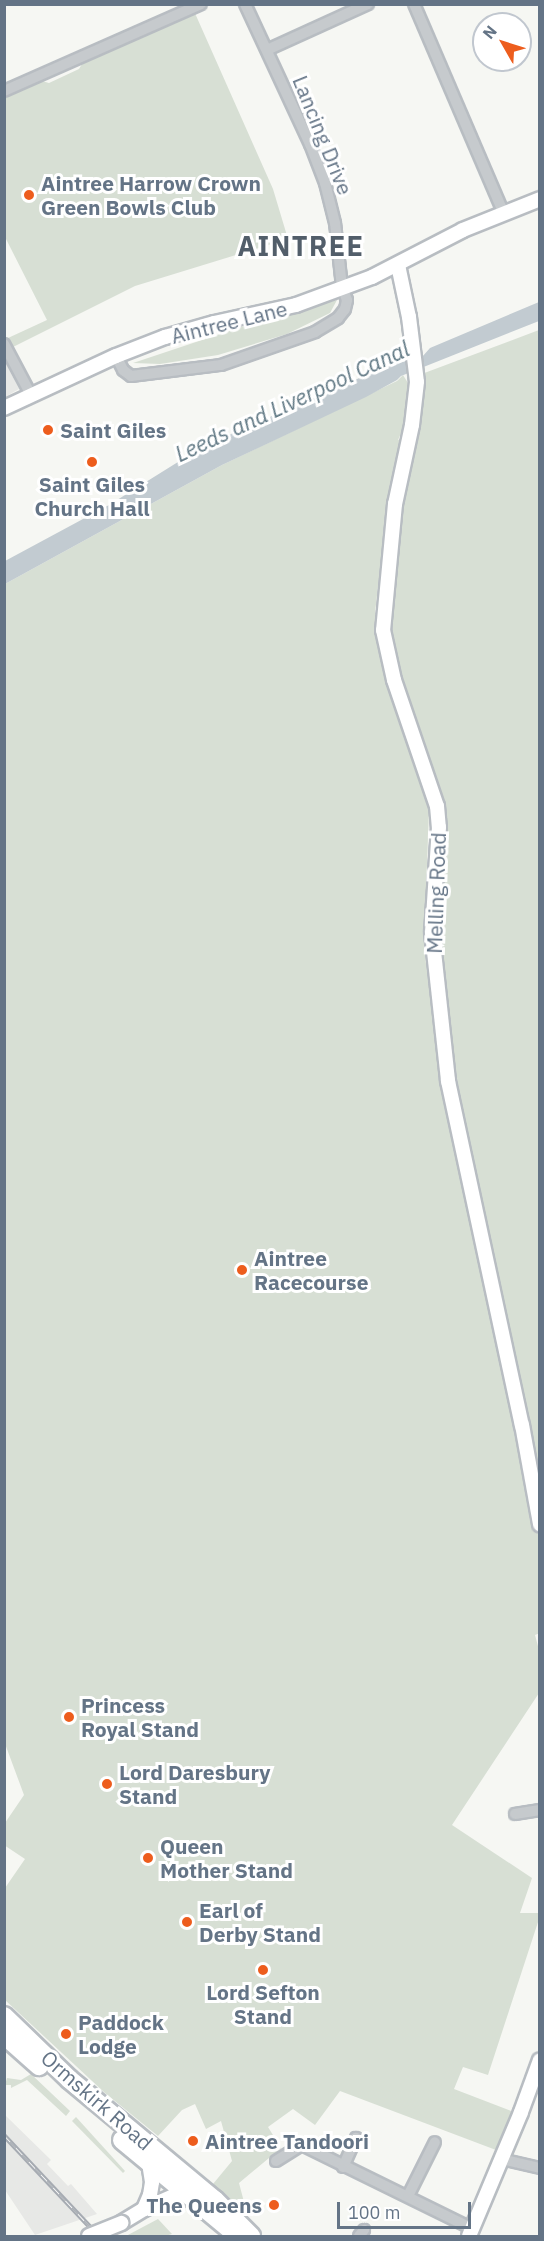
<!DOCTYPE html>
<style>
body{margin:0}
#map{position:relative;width:544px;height:2241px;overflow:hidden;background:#f6f7f3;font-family:"IBM Plex Sans",sans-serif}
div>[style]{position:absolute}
.built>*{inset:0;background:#e7e8e6}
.green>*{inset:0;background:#d7dfd4}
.water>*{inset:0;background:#c2cbd1}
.roads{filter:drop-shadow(2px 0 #b8bdc2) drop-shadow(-2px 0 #b8bdc2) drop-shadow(0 2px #b8bdc2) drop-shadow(0 -2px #b8bdc2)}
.street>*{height:10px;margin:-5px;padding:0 5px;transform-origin:5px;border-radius:5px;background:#c6cacd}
.secondary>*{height:14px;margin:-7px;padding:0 7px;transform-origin:7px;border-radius:7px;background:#fff}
.highway>*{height:18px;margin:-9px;padding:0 9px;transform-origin:9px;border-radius:9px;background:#fff}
.rail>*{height:5px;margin-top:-2.5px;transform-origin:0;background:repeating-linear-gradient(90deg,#fff 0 9px,#a6abb2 0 18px);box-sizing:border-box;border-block:2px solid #a6abb2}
.bridges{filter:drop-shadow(2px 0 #b8bdc2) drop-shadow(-2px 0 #b8bdc2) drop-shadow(0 2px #b8bdc2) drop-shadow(0 -2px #b8bdc2)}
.secondary-bridge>*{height:14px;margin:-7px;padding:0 7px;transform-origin:7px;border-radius:7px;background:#fff}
.dots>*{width:16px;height:16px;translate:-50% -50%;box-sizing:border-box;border:3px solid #fff;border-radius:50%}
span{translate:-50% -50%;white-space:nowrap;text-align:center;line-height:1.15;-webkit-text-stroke:6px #fff;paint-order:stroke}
.street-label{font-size:21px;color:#647486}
.poi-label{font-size:21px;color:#647486;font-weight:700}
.left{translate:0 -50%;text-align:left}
.right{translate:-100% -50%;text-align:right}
.water-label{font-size:22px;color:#5f7783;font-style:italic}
.district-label{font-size:27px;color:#525e6a;font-weight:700;letter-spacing:1.5px}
.frame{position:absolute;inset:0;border:6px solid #647486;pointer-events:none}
.north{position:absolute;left:472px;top:12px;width:60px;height:60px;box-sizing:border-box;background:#fff;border:2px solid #c1c7cf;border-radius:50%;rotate:309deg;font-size:16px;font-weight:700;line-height:24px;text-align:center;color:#647486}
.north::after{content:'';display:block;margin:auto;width:21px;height:27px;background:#ed5d1d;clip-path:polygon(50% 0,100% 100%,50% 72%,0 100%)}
.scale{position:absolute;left:337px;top:2202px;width:134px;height:27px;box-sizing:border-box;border:3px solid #647486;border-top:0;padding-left:8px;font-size:18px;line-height:21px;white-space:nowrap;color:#647486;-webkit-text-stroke:4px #fff;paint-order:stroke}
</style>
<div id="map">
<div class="built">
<i style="clip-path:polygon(4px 360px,19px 389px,5px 397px,4px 397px)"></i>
<i style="clip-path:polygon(5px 2115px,51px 2160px,47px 2164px,68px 2186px,71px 2184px,97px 2214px,35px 2235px,5px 2190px)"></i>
</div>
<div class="green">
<i style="clip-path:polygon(194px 11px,273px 189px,288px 239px,135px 286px,13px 347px,8px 338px,47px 320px,5px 237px,5px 94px,38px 80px,49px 83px,79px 69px,85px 59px)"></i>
<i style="clip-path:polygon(337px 300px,330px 313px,287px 334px,218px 355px,160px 364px,133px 363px,262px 320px)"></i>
<i style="clip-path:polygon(539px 330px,539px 1477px,527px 1409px,460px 1098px,443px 981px,439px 917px,445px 821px,443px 803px,399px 677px,389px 626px,406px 475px,390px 483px,375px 613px,375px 632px,385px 680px,429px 810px,424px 948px,444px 1105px,508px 1394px,530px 1520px,539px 1511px,540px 1633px,535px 1635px,539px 1650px,539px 1693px,452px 1825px,532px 1878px,520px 1913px,539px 1913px,539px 1919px,488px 2075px,463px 2067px,454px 2089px,514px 2112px,496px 2150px,340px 2091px,315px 2125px,293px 2109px,268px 2127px,281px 2148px,239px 2183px,244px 2202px,237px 2206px,213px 2184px,232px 2161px,221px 2121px,206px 2129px,195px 2104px,182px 2110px,158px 2136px,105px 2093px,5px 2000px,5px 1888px,25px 1859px,4px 1845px,5px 1823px,24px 1795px,4px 1741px,5px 584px,222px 465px,397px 381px,403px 375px,408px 383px,409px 398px,406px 422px,398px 440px,416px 435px,419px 375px)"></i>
<i style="clip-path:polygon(31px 2074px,70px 2111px,66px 2116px,27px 2080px,11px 2088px,11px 2085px,5px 2085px,7px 2078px,21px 2080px)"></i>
<i style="clip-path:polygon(76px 2117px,125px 2171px,123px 2173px,72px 2121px)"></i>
<i style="clip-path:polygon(158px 2219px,172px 2234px,165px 2236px,126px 2236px)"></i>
</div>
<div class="water">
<i style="clip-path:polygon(539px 302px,539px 321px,401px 376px,397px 380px,366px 397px,222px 465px,5px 584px,5px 561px,109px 505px,194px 452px,235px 432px,387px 366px,422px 357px,430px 348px)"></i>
</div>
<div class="roads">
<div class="street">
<i style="left:414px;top:4px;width:226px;rotate:66.8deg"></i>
<i style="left:267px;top:50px;width:111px;rotate:-24.5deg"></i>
<i style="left:4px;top:91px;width:215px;rotate:-23.8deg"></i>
<i style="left:4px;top:344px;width:58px;rotate:62.1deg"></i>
<i style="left:116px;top:356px;width:16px;rotate:63deg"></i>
<i style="left:123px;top:370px;width:10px;rotate:37deg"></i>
<i style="left:131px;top:376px;width:91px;rotate:-7deg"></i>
<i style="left:221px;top:365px;width:100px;rotate:-19.3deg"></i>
<i style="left:315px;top:332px;width:27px;rotate:-31deg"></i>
<i style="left:338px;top:318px;width:11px;rotate:-52deg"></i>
<i style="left:345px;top:309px;width:9px;rotate:-77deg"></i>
<i style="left:347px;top:300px;width:14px;rotate:-111deg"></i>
<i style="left:342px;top:287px;width:64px;rotate:-96.2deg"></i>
<i style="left:335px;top:223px;width:41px;rotate:-104deg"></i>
<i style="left:325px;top:183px;width:42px;rotate:-111deg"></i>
<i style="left:310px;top:144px;width:154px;rotate:-114.9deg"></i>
<i style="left:515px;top:1814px;width:25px;rotate:-9deg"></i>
<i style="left:501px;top:2159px;width:40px;rotate:13deg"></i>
<i style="left:276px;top:2161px;width:31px;rotate:-32deg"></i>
<i style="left:302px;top:2145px;width:191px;rotate:26.2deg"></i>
<i style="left:343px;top:2167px;width:32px;rotate:-66deg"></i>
<i style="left:408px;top:2196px;width:60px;rotate:-63.4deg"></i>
<i style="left:359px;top:2236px;width:8px;rotate:-50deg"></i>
</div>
<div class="secondary">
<i style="left:398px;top:265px;width:53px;rotate:78.1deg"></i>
<i style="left:409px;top:317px;width:65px;rotate:83deg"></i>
<i style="left:417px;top:382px;width:43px;rotate:96.6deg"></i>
<i style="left:412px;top:425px;width:81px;rotate:102.1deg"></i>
<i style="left:395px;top:504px;width:127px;rotate:95.4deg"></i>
<i style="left:383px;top:630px;width:51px;rotate:77.6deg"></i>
<i style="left:394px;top:680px;width:133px;rotate:71.2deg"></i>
<i style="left:437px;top:806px;width:21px;rotate:85deg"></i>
<i style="left:439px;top:827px;width:106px;rotate:93.8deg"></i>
<i style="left:432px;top:933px;width:149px;rotate:83.8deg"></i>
<i style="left:448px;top:1081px;width:352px;rotate:77.9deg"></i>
<i style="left:522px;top:1425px;width:101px;rotate:79.7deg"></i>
<i style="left:4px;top:408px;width:123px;rotate:-24.9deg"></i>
<i style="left:116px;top:356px;width:53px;rotate:-21.2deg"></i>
<i style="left:165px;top:337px;width:51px;rotate:-15.9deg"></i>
<i style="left:214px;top:323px;width:84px;rotate:-12.4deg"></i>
<i style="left:296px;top:305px;width:81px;rotate:-20.2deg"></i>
<i style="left:372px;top:277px;width:102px;rotate:-27.3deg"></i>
<i style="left:463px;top:230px;width:83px;rotate:-21.9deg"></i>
<i style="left:144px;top:2209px;width:15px;rotate:-67deg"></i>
<i style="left:150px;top:2195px;width:13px;rotate:-81deg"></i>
<i style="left:152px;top:2182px;width:19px;rotate:-99deg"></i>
<i style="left:121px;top:2223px;width:27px;rotate:-31deg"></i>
<i style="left:144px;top:2209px;width:43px;rotate:-23.6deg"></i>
<i style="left:183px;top:2192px;width:9px;rotate:-49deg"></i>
<i style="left:469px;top:2236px;width:134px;rotate:-67.2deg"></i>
<i style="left:521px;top:2112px;width:55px;rotate:-69.9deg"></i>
</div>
<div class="highway">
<i style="left:4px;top:2016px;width:91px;rotate:44.1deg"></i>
<i style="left:69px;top:2079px;width:190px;rotate:39.7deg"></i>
<i style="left:215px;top:2200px;width:51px;rotate:45deg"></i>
<i style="left:4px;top:2035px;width:47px;rotate:41.5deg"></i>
<i style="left:122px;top:2140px;width:151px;rotate:39.6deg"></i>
</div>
</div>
<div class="rail">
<i style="left:4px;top:2135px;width:139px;rotate:46.8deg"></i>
</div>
<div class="bridges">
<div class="secondary-bridge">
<i style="left:89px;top:2236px;width:35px;rotate:-22deg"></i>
</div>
</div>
<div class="dots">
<i style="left:29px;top:195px;background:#ed5d1d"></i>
<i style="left:48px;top:430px;background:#ed5d1d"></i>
<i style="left:92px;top:462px;background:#ed5d1d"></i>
<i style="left:242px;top:1270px;background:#ed5d1d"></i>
<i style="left:69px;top:1717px;background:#ed5d1d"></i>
<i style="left:107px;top:1784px;background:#ed5d1d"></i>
<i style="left:148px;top:1858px;background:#ed5d1d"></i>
<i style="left:187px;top:1922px;background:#ed5d1d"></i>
<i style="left:263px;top:1970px;background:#ed5d1d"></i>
<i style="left:66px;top:2034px;background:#ed5d1d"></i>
<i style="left:193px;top:2141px;background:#ed5d1d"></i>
<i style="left:274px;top:2205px;background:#ed5d1d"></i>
</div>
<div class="street-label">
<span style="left:323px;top:135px;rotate:68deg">Lancing Drive</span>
<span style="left:229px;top:322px;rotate:-14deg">Aintree Lane</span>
<span style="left:436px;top:893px;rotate:-88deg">Melling Road</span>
<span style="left:97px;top:2100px;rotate:41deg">Ormskirk Road</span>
</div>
<div class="poi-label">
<span class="left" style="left:41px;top:195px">Aintree Harrow Crown<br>Green Bowls Club</span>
<span class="left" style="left:60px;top:430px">Saint Giles</span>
<span style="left:92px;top:496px">Saint Giles<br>Church Hall</span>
<span class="left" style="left:254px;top:1270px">Aintree<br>Racecourse</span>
<span class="left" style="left:81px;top:1717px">Princess<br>Royal Stand</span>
<span class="left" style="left:119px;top:1784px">Lord Daresbury<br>Stand</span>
<span class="left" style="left:160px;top:1858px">Queen<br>Mother Stand</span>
<span class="left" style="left:199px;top:1922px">Earl of<br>Derby Stand</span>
<span style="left:263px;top:2004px">Lord Sefton<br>Stand</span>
<span class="left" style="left:78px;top:2034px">Paddock<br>Lodge</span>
<span class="left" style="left:205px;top:2141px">Aintree Tandoori</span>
<span class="right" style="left:262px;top:2205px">The Queens</span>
</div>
<div class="water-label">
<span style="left:292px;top:401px;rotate:-25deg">Leeds and Liverpool Canal</span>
</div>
<div class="district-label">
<span style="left:301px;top:246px">AINTREE</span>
</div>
<div class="frame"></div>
<div class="north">N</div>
<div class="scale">100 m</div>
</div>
